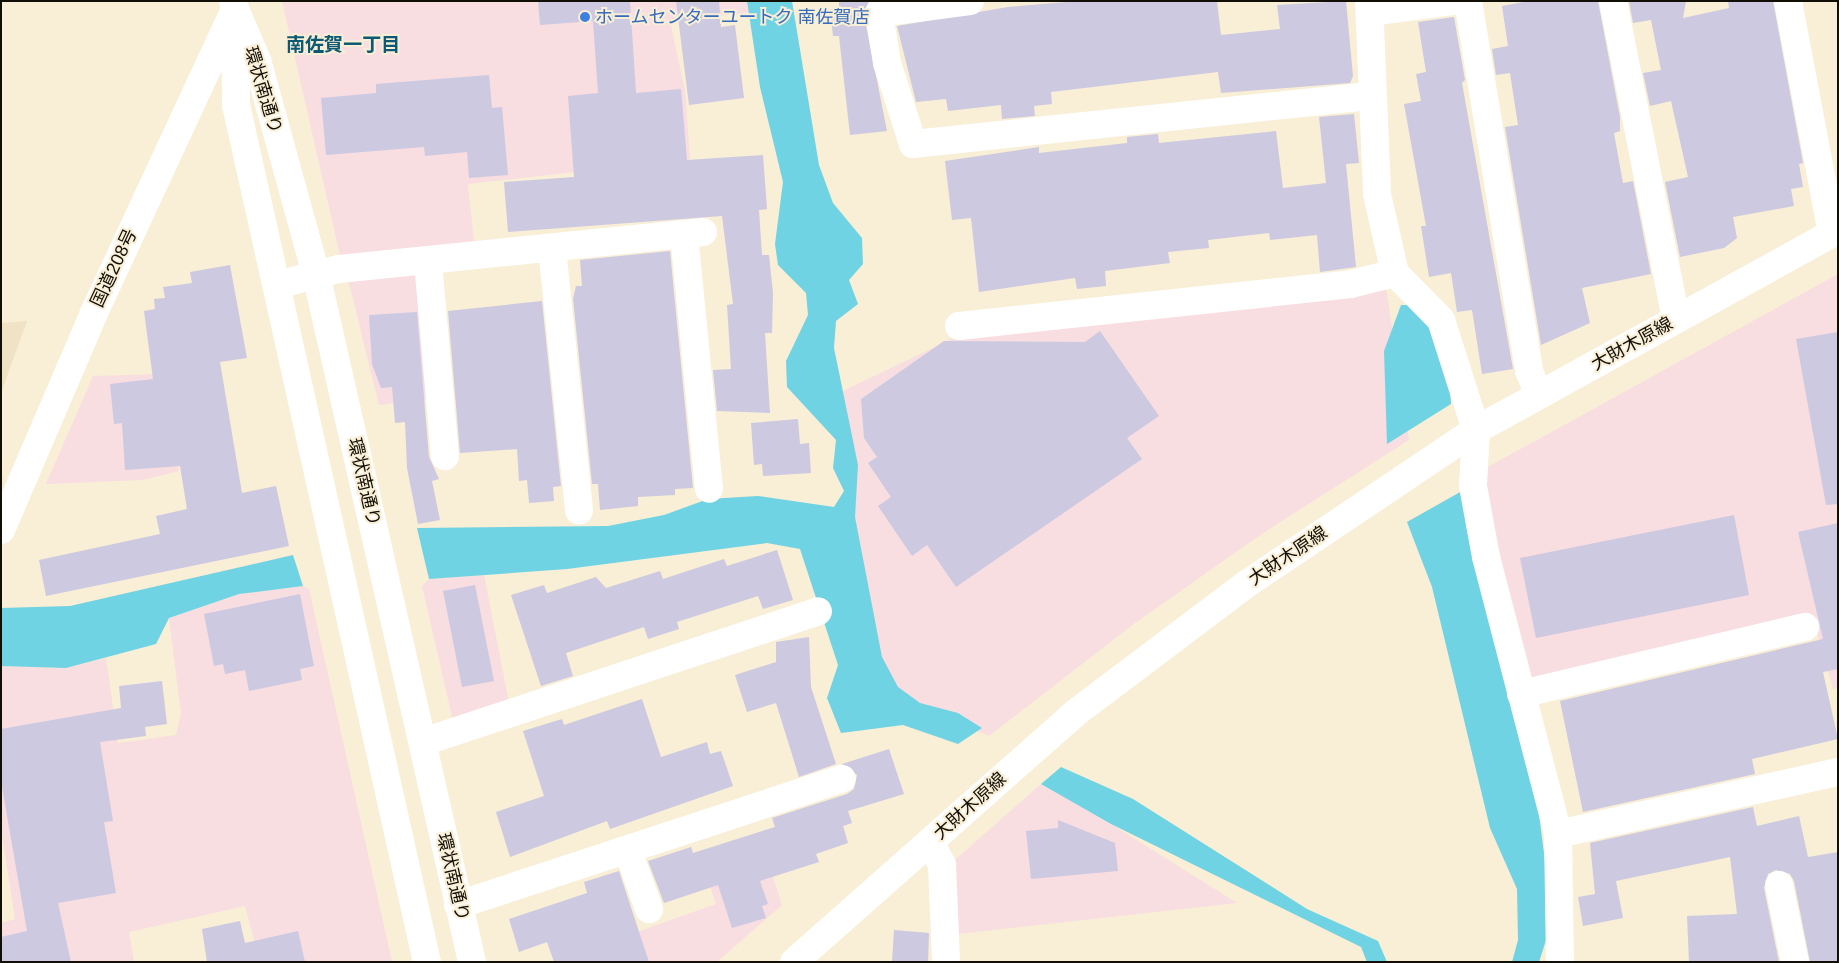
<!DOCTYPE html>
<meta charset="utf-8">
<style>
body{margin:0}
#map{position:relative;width:1839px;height:963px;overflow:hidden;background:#f9eed6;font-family:Helvetica,"Noto Sans JP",sans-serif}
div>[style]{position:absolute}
.commercial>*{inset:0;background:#f8dde1}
.built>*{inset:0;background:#f0e2c4}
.water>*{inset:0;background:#6fd3e3}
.building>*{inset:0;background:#ccc9e1}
.street>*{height:28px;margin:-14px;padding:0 14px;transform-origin:14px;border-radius:14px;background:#fff}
.secondary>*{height:28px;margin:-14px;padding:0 14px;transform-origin:14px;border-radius:14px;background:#fff}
.highway>*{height:28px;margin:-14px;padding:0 14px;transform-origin:14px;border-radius:14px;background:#fff}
.dots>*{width:14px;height:14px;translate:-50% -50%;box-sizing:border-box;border:2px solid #f9eed6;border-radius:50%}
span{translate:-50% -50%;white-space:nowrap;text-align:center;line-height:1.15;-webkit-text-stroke:4px #f9eed6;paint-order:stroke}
.shop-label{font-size:18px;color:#366cbe}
.left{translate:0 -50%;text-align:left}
.street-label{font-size:18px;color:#110e06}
.neighbourhood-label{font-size:19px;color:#0d5973;font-weight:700}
.frame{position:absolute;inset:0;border:2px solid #110e06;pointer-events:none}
</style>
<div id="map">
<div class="commercial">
<i style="clip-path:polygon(282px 1px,754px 1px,756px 12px,670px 21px,685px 91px,690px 159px,468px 184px,475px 252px,342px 264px)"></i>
<i style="clip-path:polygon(422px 268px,434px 398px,379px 405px,347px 275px)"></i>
<i style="clip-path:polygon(1838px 274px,1838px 688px,1833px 689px,1813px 619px,1528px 682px,1479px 472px)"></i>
<i style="clip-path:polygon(1386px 288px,1409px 440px,1263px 533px,1135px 623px,989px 736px,892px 694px,848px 524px,843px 391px,960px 335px)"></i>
<i style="clip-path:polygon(164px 374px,179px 471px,142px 480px,46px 484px,93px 376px)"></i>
<i style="clip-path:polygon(484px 575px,510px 708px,454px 725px,422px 586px,429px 579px)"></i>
<i style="clip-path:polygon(303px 586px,309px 589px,392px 962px,260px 962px,245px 906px,129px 932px,134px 962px,1px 962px,1px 923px,15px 919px,1px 829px,1px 666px,66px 668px,106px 658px,118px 743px,176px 735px,181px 713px,169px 618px,239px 594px)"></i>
<i style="clip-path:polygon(1041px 784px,1111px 824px,1237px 903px,958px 934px,955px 860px)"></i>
<i style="clip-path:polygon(769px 865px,782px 905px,717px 962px,596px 962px,592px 948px,716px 904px,710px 886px)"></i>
</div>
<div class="built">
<i style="clip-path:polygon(27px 321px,1px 393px,1px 323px)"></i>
</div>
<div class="water">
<i style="clip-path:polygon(747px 1px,792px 1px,819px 165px,833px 203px,862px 238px,863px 264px,849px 280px,858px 304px,836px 321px,834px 348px,858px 465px,855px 517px,882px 657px,898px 687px,920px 703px,958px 713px,982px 728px,958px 744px,903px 725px,841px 733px,827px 698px,838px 665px,800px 549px,767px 543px,567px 569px,429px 579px,417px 528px,608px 526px,664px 515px,708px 499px,758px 496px,834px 507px,844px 491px,833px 468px,836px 440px,787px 387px,786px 361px,808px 315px,806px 293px,778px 265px,775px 244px,783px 182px,760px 87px)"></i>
<i style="clip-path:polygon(1401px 305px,1411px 305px,1434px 333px,1449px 372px,1451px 404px,1387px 444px,1384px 351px)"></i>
<i style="clip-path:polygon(1462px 491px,1467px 530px,1538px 806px,1548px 885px,1549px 931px,1539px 962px,1512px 962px,1518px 940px,1517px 889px,1490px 828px,1432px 587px,1407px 522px)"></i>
<i style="clip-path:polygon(293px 555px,303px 586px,239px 594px,169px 618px,156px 644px,66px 668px,1px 666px,1px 608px,70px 606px)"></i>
<i style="clip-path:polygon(1061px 767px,1133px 799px,1307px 909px,1378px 941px,1387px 962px,1367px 962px,1361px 947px,1111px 824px,1041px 784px)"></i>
</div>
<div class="building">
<i style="clip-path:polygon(538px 1px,630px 1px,636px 93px,681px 89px,687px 160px,763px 155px,767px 209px,759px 210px,762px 255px,769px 255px,773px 293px,772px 333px,765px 333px,770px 413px,717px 411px,713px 370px,731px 369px,727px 305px,733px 304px,722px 216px,508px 232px,504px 182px,574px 177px,568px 96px,598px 93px,593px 21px,540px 25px)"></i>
<i style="clip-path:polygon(676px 1px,719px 1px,721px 27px,735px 25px,744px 98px,689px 105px)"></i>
<i style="clip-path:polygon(839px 1px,869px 1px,864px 15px,887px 131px,850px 135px,839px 36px,833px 36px,830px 10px,839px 9px)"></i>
<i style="clip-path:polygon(1078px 1px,1217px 1px,1221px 35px,1280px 29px,1277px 5px,1346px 1px,1353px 76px,1350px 83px,1221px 93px,1218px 72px,1051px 92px,1052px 104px,1034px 106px,1035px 116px,1002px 119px,1001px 105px,948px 111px,946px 99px,916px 102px,897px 26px,1008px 7px)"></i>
<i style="clip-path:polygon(1529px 1px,1598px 1px,1620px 117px,1620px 131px,1614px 133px,1623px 183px,1633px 181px,1651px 274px,1582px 288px,1590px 323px,1541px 345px,1505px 127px,1518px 125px,1510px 73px,1496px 75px,1492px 49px,1508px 46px,1502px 6px)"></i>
<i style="clip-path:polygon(1629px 1px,1686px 1px,1683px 18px,1729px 8px,1728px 1px,1773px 1px,1803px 163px,1799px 164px,1803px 187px,1791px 189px,1794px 206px,1733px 217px,1737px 238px,1724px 248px,1680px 257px,1665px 182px,1688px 177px,1671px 101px,1650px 106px,1643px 73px,1661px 70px,1651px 20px,1633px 23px)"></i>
<i style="clip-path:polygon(1454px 17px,1465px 80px,1462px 83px,1513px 369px,1482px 374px,1472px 310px,1457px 312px,1451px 273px,1429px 277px,1421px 226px,1426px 226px,1404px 104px,1421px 101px,1416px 74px,1426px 72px,1418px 22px)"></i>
<i style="clip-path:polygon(489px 75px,492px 108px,502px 107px,508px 175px,469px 178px,467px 152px,425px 156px,424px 147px,326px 155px,321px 98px,376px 93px,376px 84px)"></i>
<i style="clip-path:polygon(1354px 114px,1359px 163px,1346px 164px,1356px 267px,1320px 272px,1317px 235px,1270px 240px,1269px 233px,1208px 240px,1209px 248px,1168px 252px,1170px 263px,1105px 271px,1106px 286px,1077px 289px,1075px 278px,979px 292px,971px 218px,952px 220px,945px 161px,1039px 147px,1039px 153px,1127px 143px,1127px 137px,1158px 134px,1159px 143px,1276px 131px,1283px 188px,1326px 183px,1319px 117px)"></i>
<i style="clip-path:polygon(670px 251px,693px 488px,675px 489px,675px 495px,638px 497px,638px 506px,600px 510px,598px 484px,592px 484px,573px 299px,576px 286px,582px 286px,580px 260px)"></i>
<i style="clip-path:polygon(230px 265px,247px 358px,220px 362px,242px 493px,276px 486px,289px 546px,46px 596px,39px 560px,160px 534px,156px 516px,187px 509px,180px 466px,125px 470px,122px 423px,114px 424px,110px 384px,153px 379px,144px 311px,155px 309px,154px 299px,165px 298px,163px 287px,192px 283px,190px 272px)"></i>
<i style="clip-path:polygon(542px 301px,561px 486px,553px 487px,554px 501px,529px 503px,527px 480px,519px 481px,517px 449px,460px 453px,448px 311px)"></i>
<i style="clip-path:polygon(417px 312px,429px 457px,439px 479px,432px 481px,440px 520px,418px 524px,407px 468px,405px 422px,395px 423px,392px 387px,381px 388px,372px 364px,369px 315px)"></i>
<i style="clip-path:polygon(1100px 331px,1159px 416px,1127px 438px,1142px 459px,956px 587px,927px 545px,912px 556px,878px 506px,891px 497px,868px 463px,877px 457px,864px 438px,861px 399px,944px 341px,1085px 342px)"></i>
<i style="clip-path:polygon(1838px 332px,1838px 504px,1826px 505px,1796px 339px)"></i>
<i style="clip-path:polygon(798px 419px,800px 444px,809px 443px,811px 473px,763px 476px,762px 464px,754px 465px,751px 423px)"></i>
<i style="clip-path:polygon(1734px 515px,1749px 595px,1536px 638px,1520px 558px)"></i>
<i style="clip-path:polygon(1838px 523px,1838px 669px,1823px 672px,1838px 739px,1752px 759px,1755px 774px,1583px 812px,1560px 701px,1823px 639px,1798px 532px)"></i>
<i style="clip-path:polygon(777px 550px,793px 600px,763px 609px,758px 596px,677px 622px,679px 629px,648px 639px,644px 627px,566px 653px,573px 676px,541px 686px,511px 595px,544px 585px,547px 593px,596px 577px,606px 588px,660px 571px,663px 579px,724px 559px,727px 566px)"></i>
<i style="clip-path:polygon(475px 585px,494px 681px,462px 687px,443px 591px)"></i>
<i style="clip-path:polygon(300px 594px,314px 666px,300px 669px,302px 680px,249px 691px,245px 670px,225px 674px,223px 664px,214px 666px,204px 614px)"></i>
<i style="clip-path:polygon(809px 637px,811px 687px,836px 764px,799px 777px,776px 703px,747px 712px,735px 675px,776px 662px,776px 642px)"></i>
<i style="clip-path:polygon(162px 681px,167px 724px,145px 727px,146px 736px,100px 742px,113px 821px,104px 822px,116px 893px,58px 903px,71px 962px,1px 962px,1px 937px,27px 931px,1px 781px,1px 729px,121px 708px,119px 686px)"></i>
<i style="clip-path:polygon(642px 699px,661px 757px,707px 742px,710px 754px,721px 751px,733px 786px,610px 829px,607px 821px,510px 857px,496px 812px,544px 796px,523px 731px,562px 719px,564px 725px)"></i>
<i style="clip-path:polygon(889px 749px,904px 794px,848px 811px,852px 823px,843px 826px,848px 843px,816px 854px,819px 862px,760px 881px,768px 904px,762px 906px,766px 918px,732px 928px,718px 885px,664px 903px,648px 861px,691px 847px,693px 853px,775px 827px,772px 818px,847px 794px,854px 789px,857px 775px,842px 764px)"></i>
<i style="clip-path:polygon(1753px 807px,1757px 826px,1799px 816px,1808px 857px,1838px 852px,1838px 962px,1810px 962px,1794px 881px,1790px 874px,1776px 870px,1768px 874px,1764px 888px,1779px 962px,1689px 962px,1687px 916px,1737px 914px,1730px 857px,1616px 881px,1623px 918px,1583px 926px,1578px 897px,1595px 894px,1590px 843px)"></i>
<i style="clip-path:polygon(1058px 820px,1115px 843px,1118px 871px,1031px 879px,1026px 831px,1058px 828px)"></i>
<i style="clip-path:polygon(619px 871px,649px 962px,554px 962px,547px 942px,519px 952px,509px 919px,587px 893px,584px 882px)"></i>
<i style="clip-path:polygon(240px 921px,245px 943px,298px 931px,305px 962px,207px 962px,202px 929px)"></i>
<i style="clip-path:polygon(894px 930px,929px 933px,928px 962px,892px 962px)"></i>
</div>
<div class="street">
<i style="left:970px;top:1px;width:92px;rotate:172.5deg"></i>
<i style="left:879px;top:13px;width:51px;rotate:80.9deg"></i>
<i style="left:887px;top:63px;width:85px;rotate:72.2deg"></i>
<i style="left:913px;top:144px;width:462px;rotate:-6deg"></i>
<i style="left:1369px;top:1px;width:193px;rotate:87.6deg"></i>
<i style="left:1377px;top:194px;width:81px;rotate:77.2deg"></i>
<i style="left:1395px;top:273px;width:66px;rotate:45.6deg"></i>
<i style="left:1441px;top:320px;width:115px;rotate:72.3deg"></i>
<i style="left:1476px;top:430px;width:56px;rotate:93.1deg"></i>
<i style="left:1473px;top:486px;width:72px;rotate:79.6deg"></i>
<i style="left:1486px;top:557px;width:286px;rotate:75.4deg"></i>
<i style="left:1558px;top:834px;width:128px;rotate:89.1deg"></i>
<i style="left:1468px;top:1px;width:375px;rotate:80.6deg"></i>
<i style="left:1529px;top:371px;width:26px;rotate:67deg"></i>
<i style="left:1613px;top:1px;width:325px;rotate:78.8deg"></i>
<i style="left:1788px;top:1px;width:237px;rotate:79.3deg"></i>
<i style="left:1370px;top:12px;width:85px;rotate:-7.5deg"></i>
<i style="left:684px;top:234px;width:256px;rotate:84.4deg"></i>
<i style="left:552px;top:248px;width:264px;rotate:84.1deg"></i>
<i style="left:428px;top:262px;width:195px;rotate:85deg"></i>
<i style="left:277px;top:285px;width:64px;rotate:-14.5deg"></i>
<i style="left:339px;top:269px;width:366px;rotate:-5.8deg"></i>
<i style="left:959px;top:326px;width:394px;rotate:-6.1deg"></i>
<i style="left:1351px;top:284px;width:45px;rotate:-14deg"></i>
<i style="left:1521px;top:694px;width:292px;rotate:-13.3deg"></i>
<i style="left:423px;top:742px;width:416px;rotate:-18.3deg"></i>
<i style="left:1558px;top:834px;width:287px;rotate:-12.5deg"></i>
<i style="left:930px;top:842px;width:26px;rotate:62deg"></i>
<i style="left:942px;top:865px;width:97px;rotate:87.6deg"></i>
<i style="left:628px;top:851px;width:62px;rotate:70.1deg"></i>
<i style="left:1779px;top:885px;width:79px;rotate:78.3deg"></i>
<i style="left:458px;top:905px;width:404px;rotate:-18.2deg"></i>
</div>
<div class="secondary">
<i style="left:235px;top:9px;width:56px;rotate:66.7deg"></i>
<i style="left:257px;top:60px;width:222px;rotate:74.6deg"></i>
<i style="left:316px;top:274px;width:705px;rotate:77.22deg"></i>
<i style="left:235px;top:20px;width:85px;rotate:89.3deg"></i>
<i style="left:236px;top:105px;width:878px;rotate:77.44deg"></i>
<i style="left:794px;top:962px;width:374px;rotate:-41.5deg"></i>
<i style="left:1074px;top:714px;width:218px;rotate:-37deg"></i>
<i style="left:1248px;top:583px;width:275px;rotate:-33.9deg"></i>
<i style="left:1476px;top:430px;width:414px;rotate:-28.9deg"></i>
</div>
<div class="highway">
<i style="left:1px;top:530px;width:234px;rotate:-66.8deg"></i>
<i style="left:93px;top:315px;width:337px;rotate:-65.1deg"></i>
<i style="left:235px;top:9px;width:8px;rotate:-104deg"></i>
</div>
<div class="dots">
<i style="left:585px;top:17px;background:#3f7fe0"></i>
</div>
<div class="shop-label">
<span class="left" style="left:595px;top:17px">ホームセンターユートク 南佐賀店</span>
</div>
<div class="street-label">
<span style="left:263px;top:90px;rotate:73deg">環状南通り</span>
<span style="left:114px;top:268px;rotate:-65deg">国道208号</span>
<span style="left:1632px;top:344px;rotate:-29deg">大財木原線</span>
<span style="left:364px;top:482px;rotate:77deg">環状南通り</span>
<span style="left:1288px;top:556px;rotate:-34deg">大財木原線</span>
<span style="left:970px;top:806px;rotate:-42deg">大財木原線</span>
<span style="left:453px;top:877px;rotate:77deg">環状南通り</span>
</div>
<div class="neighbourhood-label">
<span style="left:343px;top:45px">南佐賀一丁目</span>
</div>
<div class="frame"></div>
</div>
